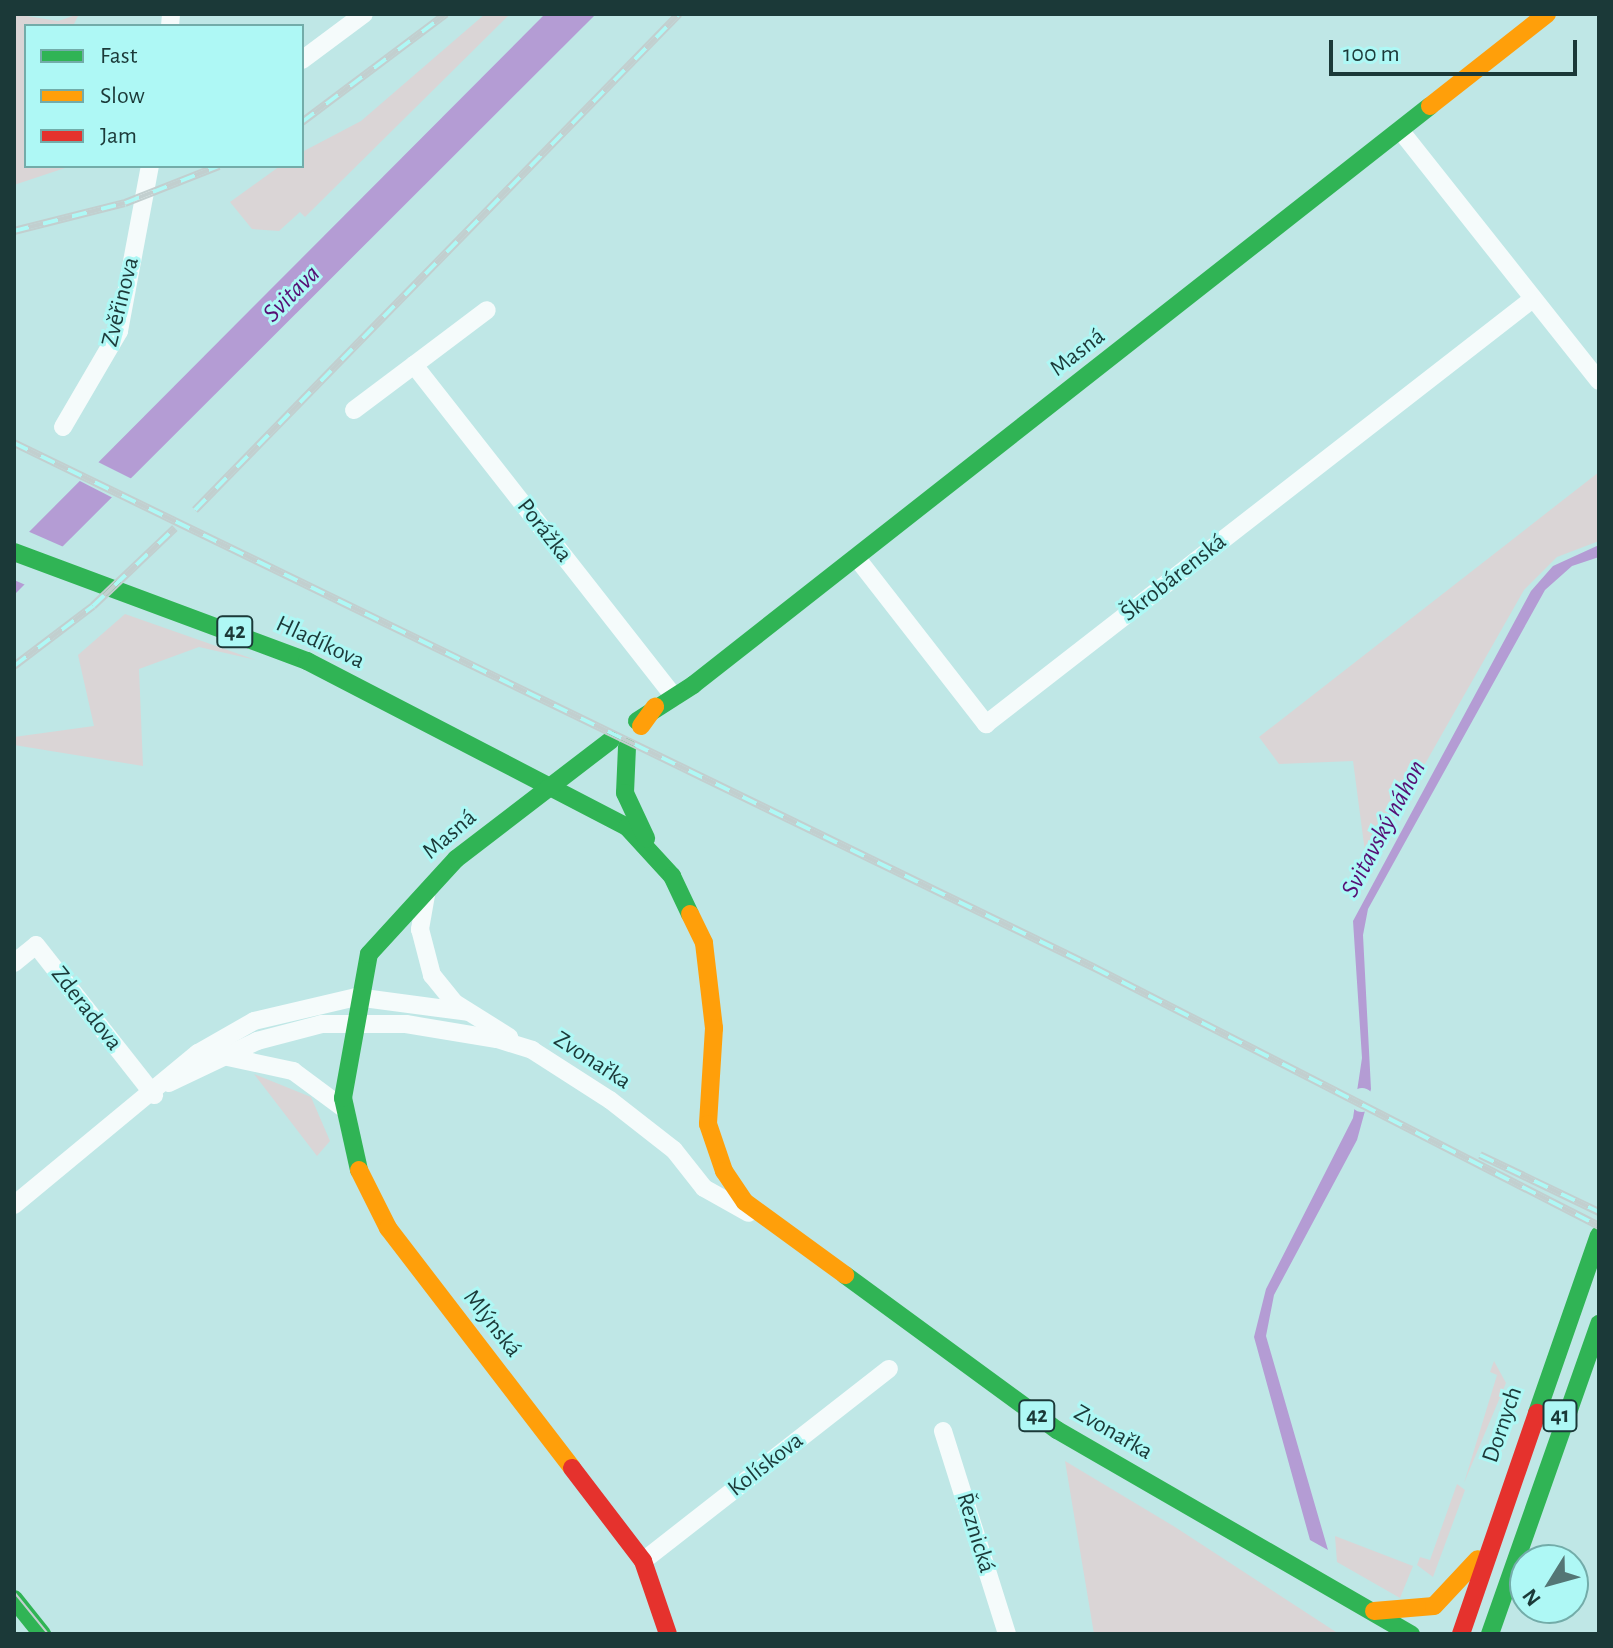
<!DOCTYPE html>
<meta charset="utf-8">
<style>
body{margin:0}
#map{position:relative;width:1613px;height:1648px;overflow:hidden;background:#bfe7e6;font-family:"Alegreya Sans",sans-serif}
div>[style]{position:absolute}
.green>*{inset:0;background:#dad5d6}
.water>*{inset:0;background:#b49cd4}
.pier>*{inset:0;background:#bfe7e6}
.round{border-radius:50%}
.street>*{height:18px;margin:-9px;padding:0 9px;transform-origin:9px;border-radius:9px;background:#f5fbfb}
.fast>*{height:18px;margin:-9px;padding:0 9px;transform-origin:9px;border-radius:9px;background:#30b455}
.slow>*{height:18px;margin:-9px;padding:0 9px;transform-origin:9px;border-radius:9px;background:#ff9f0a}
.jam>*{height:18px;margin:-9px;padding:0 9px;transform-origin:9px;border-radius:9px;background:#e5322d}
.tram>*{height:2px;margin:-1px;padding:0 1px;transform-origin:1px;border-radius:1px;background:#c2cfcf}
.rail>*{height:8px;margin-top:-4px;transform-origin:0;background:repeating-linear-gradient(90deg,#aef8f5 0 15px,#c2cfcf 0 30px);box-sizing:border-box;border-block:2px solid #c2cfcf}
span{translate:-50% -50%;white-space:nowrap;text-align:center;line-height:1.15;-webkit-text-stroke:6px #aef8f5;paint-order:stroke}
.shield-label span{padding:2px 6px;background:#aef8f5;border:2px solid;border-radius:6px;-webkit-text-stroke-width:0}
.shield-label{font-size:22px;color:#1b3938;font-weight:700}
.street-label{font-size:24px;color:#1b3938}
.water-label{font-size:26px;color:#560f74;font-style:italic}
.frame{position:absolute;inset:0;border:16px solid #1b3938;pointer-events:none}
.legend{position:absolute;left:24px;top:24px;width:280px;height:144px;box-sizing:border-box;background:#aef8f5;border:2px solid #73aca9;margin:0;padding:10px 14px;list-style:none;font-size:24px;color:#1b3938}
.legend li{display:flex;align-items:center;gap:16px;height:40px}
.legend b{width:40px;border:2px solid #73aca9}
.north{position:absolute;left:1509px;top:1544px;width:80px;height:80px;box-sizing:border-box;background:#aef8f5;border:2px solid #73aca9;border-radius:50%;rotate:233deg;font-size:22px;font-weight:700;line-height:32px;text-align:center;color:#1b3938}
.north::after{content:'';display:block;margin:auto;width:28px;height:36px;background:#547675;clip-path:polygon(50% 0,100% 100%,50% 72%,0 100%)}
.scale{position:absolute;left:1329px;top:40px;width:248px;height:36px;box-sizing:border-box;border:4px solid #1b3938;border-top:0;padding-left:10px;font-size:24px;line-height:28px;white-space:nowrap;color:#1b3938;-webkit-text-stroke:6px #aef8f5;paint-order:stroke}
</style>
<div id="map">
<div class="green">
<i style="clip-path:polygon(14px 14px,58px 21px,79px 14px,73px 26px,26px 26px,26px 166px,65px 168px,14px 185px)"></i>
<i style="clip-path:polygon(485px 14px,510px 14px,305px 217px,300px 212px,279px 231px,252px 229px,230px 202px,280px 166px,302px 166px,302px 152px,361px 121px)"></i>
<i style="clip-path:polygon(1599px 472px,1599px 541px,1557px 557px,1524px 590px,1372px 857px,1365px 852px,1353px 761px,1279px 764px,1259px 737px)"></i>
<i style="clip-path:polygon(125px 614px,256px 660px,199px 647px,139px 669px,143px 766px,14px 745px,14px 737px,94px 726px,78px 655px)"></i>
<i style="clip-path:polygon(254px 1074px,311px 1097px,330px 1141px,317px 1156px)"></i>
<i style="clip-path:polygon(1494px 1361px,1506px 1383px,1464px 1483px,1497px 1375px,1490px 1372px)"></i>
<i style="clip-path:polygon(1065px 1461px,1175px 1527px,1336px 1632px,1094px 1634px)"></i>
<i style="clip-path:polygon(1457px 1484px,1465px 1490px,1433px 1577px,1417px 1565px,1420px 1557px,1430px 1560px)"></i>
<i style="clip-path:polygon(1335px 1536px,1413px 1566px,1400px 1598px,1337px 1562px)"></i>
</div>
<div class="water">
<i style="clip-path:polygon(545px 14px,596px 14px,14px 595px,14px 547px)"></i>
<i style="clip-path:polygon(1599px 545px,1599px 557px,1572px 566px,1545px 590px,1368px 909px,1363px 935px,1371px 1089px,1357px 1140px,1274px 1295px,1266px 1336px,1328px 1550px,1310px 1540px,1254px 1337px,1266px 1289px,1353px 1118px,1362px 1058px,1353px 921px,1531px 591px,1553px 566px)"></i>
</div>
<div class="pier">
<i style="clip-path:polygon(94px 460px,134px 480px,115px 499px,76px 479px)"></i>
<i style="clip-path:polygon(25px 530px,66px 548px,28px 586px,14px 580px,14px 541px)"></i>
<i class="round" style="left:1350px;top:1088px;width:24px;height:24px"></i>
</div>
<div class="street">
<i style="left:170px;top:26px;width:12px;rotate:-85deg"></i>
<i style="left:302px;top:60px;width:77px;rotate:-36.6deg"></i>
<i style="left:1400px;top:130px;width:320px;rotate:51.6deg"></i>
<i style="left:414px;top:365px;width:91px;rotate:-37deg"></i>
<i style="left:354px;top:410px;width:75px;rotate:-36.9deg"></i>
<i style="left:414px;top:365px;width:422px;rotate:51.9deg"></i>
<i style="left:63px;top:427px;width:111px;rotate:-59.7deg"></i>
<i style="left:119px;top:331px;width:168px;rotate:-79.4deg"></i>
<i style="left:856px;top:557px;width:212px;rotate:52.1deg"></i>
<i style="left:986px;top:724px;width:689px;rotate:-37.87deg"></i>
<i style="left:426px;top:895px;width:35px;rotate:100deg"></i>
<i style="left:420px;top:929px;width:48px;rotate:75.4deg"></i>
<i style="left:432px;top:975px;width:36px;rotate:51deg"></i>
<i style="left:455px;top:1003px;width:64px;rotate:32.2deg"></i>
<i style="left:14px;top:963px;width:28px;rotate:-39deg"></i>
<i style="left:36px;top:945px;width:191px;rotate:51.8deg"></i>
<i style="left:223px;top:1056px;width:72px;rotate:12.1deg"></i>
<i style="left:293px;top:1071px;width:62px;rotate:36.5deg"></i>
<i style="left:169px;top:1083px;width:98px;rotate:-25.5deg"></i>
<i style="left:257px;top:1041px;width:67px;rotate:-14.7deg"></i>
<i style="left:322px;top:1024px;width:84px"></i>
<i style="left:406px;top:1024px;width:92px;rotate:9.4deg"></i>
<i style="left:497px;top:1039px;width:37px;rotate:17deg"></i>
<i style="left:532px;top:1050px;width:93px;rotate:32.7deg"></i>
<i style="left:610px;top:1100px;width:81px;rotate:38deg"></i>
<i style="left:674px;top:1150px;width:48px;rotate:51.7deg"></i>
<i style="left:704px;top:1188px;width:51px;rotate:29.1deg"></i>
<i style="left:14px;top:1205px;width:239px;rotate:-39.6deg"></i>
<i style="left:198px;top:1053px;width:64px;rotate:-29.7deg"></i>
<i style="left:254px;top:1021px;width:105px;rotate:-13.2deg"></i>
<i style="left:356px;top:997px;width:113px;rotate:7.6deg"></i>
<i style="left:943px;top:1431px;width:213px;rotate:72.5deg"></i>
<i style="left:643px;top:1561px;width:312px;rotate:-38deg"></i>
</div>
<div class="fast">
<i style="left:14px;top:552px;width:313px;rotate:20.4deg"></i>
<i style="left:307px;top:661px;width:360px;rotate:27.4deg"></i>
<i style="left:627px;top:827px;width:67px;rotate:47.4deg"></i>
<i style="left:672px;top:876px;width:42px;rotate:64.7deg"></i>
<i style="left:637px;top:721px;width:67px;rotate:-32.7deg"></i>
<i style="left:693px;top:685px;width:937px;rotate:-38.15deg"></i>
<i style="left:627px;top:747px;width:46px;rotate:92.5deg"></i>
<i style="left:625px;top:793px;width:50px;rotate:65deg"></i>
<i style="left:359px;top:1170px;width:74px;rotate:-102.5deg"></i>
<i style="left:343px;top:1098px;width:146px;rotate:-79.8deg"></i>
<i style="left:369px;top:954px;width:129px;rotate:-47.5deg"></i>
<i style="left:456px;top:859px;width:195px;rotate:-37.5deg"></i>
<i style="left:845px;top:1275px;width:263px;rotate:36.2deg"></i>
<i style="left:1057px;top:1430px;width:409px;rotate:30deg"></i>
<i style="left:1537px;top:1413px;width:188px;rotate:-70.8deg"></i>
<i style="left:14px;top:1599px;width:45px;rotate:51.3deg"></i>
<i style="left:1490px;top:1634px;width:329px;rotate:-70.6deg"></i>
</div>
<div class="slow">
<i style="left:1430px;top:106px;width:149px;rotate:-38.2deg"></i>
<i style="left:641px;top:726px;width:24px;rotate:-54deg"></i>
<i style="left:690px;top:914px;width:32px;rotate:64deg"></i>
<i style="left:704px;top:943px;width:86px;rotate:83.3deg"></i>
<i style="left:714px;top:1028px;width:96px;rotate:93.6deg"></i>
<i style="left:708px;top:1124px;width:50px;rotate:71.2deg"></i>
<i style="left:724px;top:1171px;width:37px;rotate:56deg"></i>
<i style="left:745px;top:1202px;width:124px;rotate:36.1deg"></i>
<i style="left:359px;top:1170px;width:65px;rotate:63.4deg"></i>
<i style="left:388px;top:1228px;width:302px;rotate:52.5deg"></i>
<i style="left:1374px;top:1611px;width:60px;rotate:-4.8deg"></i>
<i style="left:1434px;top:1606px;width:64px;rotate:-46.9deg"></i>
</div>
<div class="jam">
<i style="left:572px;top:1468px;width:117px;rotate:52.6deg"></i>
<i style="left:643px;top:1561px;width:77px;rotate:71.1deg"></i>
<i style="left:1461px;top:1634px;width:234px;rotate:-71deg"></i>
</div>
<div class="tram">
<i style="left:14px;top:1592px;width:54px;rotate:51deg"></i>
</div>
<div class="rail">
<i style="left:302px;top:122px;width:180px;rotate:-36.9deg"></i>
<i style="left:14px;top:231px;width:114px;rotate:-14.2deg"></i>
<i style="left:125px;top:203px;width:101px;rotate:-21.5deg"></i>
<i style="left:14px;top:443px;width:1202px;rotate:25.9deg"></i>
<i style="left:1095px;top:968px;width:566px;rotate:27.11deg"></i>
<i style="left:195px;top:510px;width:693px;rotate:-45.7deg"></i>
<i style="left:14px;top:666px;width:99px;rotate:-37.2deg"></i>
<i style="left:93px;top:606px;width:113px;rotate:-43.6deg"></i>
<i style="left:1480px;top:1155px;width:132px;rotate:25.6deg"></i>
</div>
<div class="shield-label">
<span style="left:235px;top:632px">42</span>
<span style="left:1037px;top:1416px">42</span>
<span style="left:1560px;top:1416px">41</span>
</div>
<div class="street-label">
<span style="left:121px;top:302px;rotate:-76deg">Zvěřinova</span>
<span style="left:1078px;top:353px;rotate:-38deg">Masná</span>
<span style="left:544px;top:531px;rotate:52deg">Porážka</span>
<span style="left:1174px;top:578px;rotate:-38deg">Škrobárenská</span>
<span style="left:320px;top:643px;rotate:25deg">Hladíkova</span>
<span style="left:450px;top:835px;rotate:-41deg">Masná</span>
<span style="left:86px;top:1009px;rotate:52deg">Zderadova</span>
<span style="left:592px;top:1061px;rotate:33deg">Zvonařka</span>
<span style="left:492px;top:1324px;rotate:52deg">Mlýnská</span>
<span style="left:1503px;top:1425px;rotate:-71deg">Dornych</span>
<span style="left:1113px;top:1433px;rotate:30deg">Zvonařka</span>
<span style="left:766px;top:1465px;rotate:-38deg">Kolískova</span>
<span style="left:975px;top:1533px;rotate:73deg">Řeznická</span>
</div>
<div class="water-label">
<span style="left:292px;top:294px;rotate:-45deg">Svitava</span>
<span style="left:1384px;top:829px;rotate:-62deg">Svitavský náhon</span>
</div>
<div class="frame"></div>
<ul class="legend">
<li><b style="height:10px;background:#30b455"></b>Fast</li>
<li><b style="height:10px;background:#ff9f0a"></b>Slow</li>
<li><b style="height:10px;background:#e5322d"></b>Jam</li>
</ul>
<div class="north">N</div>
<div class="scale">100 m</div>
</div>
